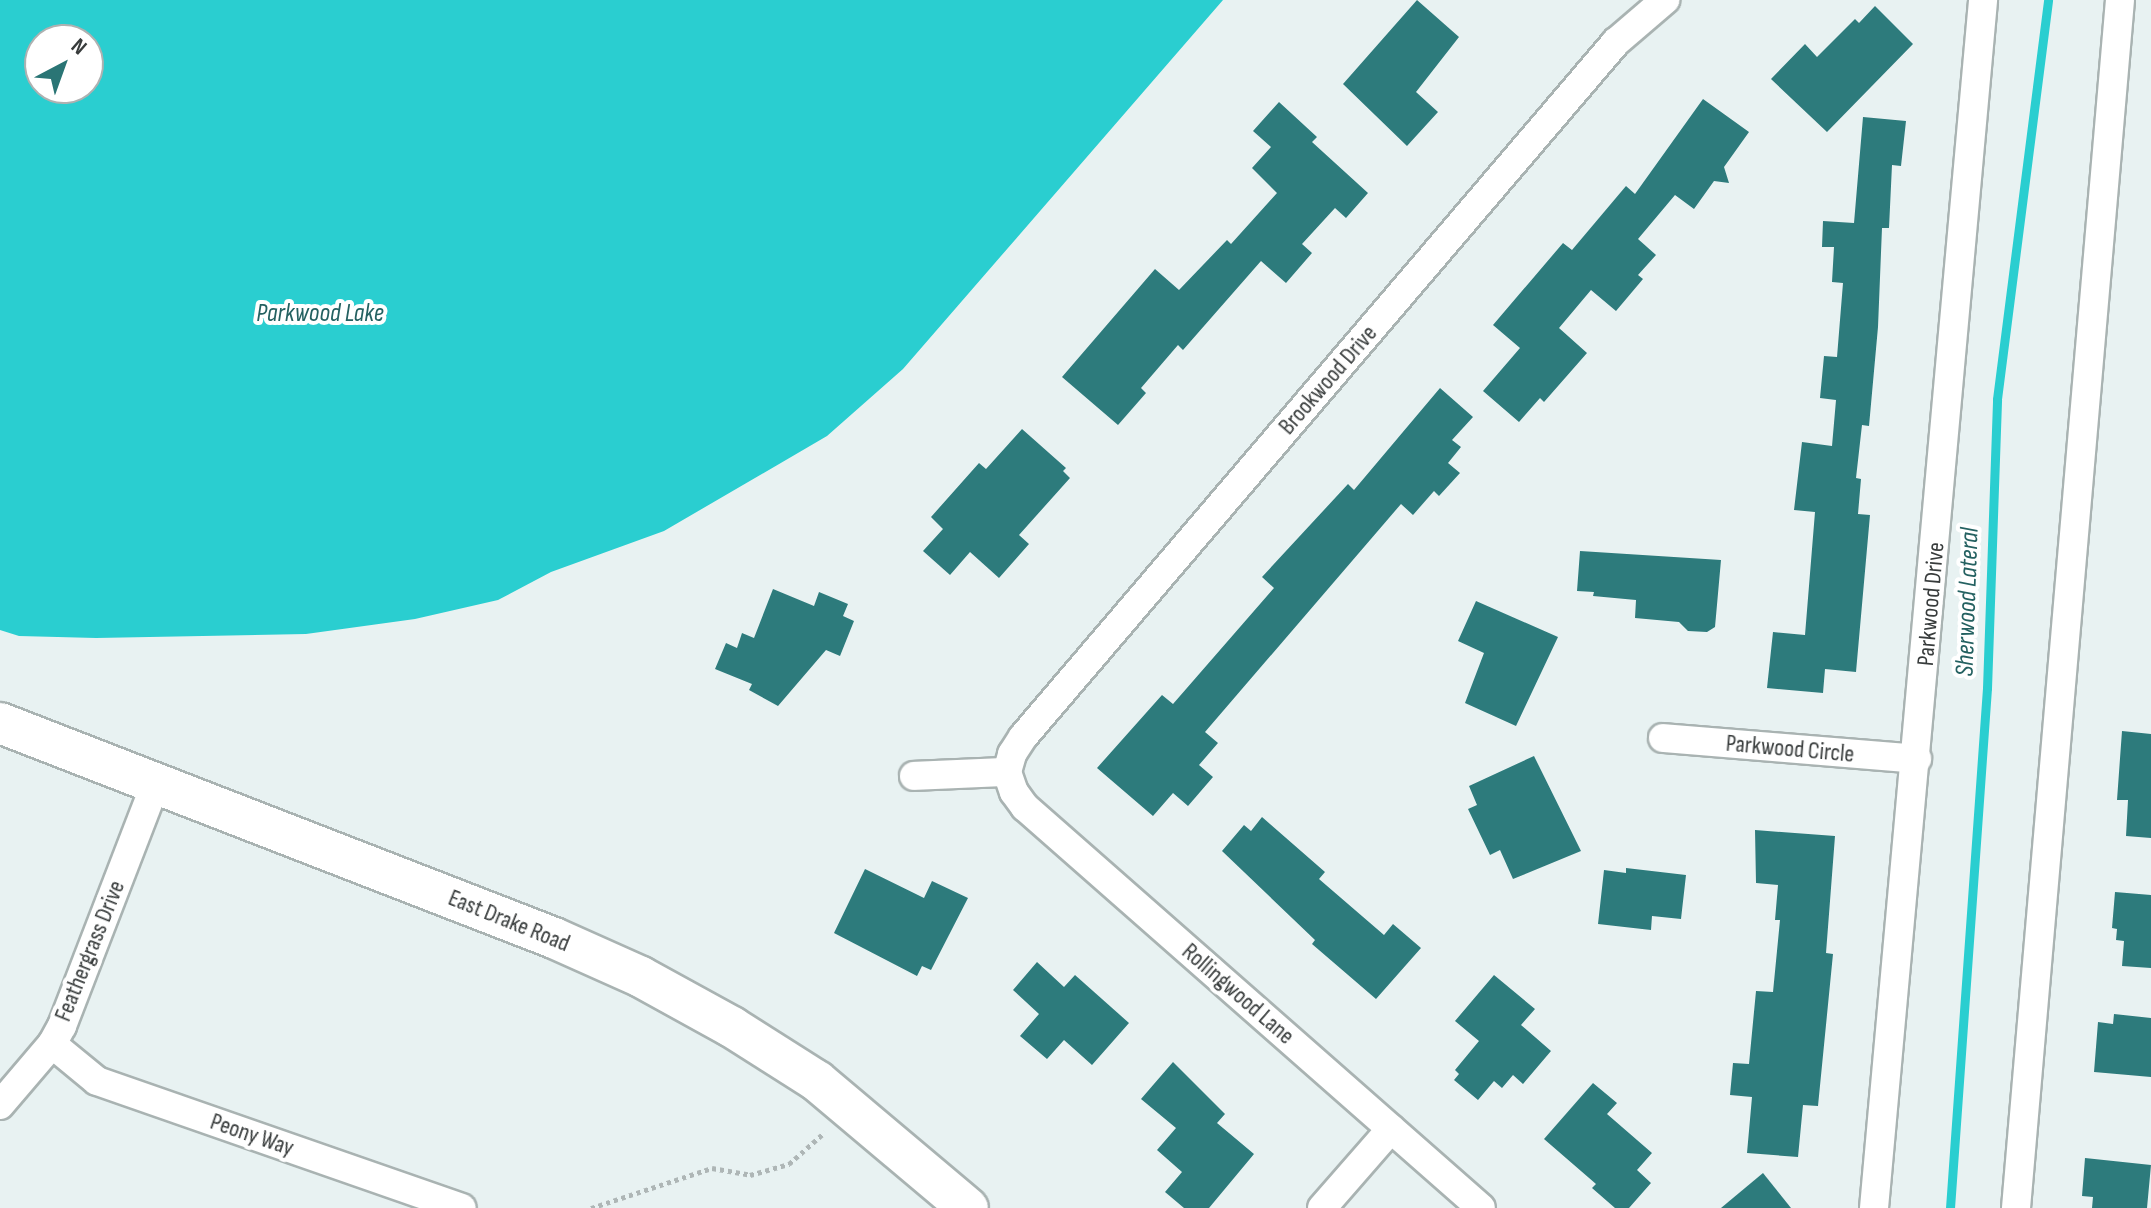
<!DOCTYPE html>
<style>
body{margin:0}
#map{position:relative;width:2151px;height:1208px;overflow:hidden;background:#e8f2f2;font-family:"Sofia Sans Condensed",sans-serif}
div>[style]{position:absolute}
.water>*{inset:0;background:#2aced0}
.stream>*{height:9px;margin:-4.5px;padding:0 4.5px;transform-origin:4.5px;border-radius:4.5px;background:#2aced0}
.building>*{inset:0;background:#2d7b7c}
.path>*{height:5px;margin-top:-2.5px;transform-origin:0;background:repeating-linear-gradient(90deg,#aeb6b6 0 4px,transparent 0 8px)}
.roads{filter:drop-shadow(2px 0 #a9b3b2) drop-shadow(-2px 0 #a9b3b2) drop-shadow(0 2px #a9b3b2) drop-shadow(0 -2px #a9b3b2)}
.minor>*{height:28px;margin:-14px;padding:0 14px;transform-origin:14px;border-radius:14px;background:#fff}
.secondary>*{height:40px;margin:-20px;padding:0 20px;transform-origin:20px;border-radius:20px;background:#fff}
span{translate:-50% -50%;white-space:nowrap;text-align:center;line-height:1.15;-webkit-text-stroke:8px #fff;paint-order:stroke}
.street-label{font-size:24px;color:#383c3c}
.water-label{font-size:26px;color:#246161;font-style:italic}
.north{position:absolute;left:24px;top:24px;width:80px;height:80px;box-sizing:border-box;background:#fff;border:2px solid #afb1b1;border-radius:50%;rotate:41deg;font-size:22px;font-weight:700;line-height:32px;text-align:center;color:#383c3c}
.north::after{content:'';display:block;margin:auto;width:28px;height:36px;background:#2a7575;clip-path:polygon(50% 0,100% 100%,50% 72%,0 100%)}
</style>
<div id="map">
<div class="water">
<i style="clip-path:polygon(evenodd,0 0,1223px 0,903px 369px,827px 436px,664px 531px,551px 572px,498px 600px,415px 619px,306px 634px,96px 638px,19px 636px,0 630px,0 0,40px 40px,88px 40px,88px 88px,40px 88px,40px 40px)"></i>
</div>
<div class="stream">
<i style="left:1950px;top:1208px;width:521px;rotate:-85.93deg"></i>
<i style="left:1987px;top:688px;width:289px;rotate:-88deg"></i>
<i style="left:1997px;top:399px;width:402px;rotate:-82.7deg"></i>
</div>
<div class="building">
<i style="clip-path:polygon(1417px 0,1459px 37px,1416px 92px,1438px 112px,1407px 146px,1343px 84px)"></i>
<i style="clip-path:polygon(1875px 6px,1913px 44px,1827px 132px,1771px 79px,1805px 44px,1817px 57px,1855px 19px,1859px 23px)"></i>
<i style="clip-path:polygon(1703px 99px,1749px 132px,1724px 167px,1729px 183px,1714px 181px,1694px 209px,1675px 195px,1638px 239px,1656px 255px,1638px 275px,1643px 279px,1616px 311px,1591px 290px,1559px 328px,1587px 353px,1544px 402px,1540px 398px,1519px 422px,1483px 391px,1520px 348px,1493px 325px,1563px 243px,1572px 250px,1626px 186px,1635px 194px)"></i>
<i style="clip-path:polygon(1279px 102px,1317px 137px,1312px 142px,1368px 193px,1346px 218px,1335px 208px,1302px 244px,1312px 253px,1286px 283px,1261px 261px,1183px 350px,1178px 345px,1141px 388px,1146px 393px,1118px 425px,1062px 377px,1155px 269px,1179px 290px,1227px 240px,1231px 244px,1277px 193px,1252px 168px,1271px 147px,1253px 131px)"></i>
<i style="clip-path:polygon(1863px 117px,1906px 121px,1901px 166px,1892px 165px,1889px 228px,1882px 228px,1878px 327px,1869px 426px,1862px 425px,1856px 478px,1861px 479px,1858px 514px,1870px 515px,1856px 672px,1825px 669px,1823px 693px,1767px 688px,1773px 632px,1805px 635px,1815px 512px,1794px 510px,1802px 442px,1832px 446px,1836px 400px,1820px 398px,1824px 356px,1837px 357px,1843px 283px,1832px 282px,1834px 247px,1822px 247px,1823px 221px,1854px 223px)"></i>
<i style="clip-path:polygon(1440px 388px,1473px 417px,1452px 440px,1461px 447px,1448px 463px,1460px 473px,1439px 496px,1434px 491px,1413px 515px,1401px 504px,1205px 732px,1218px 743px,1199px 765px,1213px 777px,1188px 806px,1173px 793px,1153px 816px,1097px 768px,1162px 695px,1173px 704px,1274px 588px,1262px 577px,1348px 484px,1354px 490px)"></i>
<i style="clip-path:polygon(1022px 429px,1066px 468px,1063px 471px,1070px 478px,1019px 535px,1029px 544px,999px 578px,970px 552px,950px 575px,923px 551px,943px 529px,931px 517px,979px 463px,986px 469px)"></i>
<i style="clip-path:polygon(1580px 551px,1721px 560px,1715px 627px,1707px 632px,1688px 631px,1679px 622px,1635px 618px,1636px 600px,1593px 596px,1594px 592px,1577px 591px)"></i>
<i style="clip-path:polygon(773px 589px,814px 606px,819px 592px,848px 604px,843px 616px,854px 621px,840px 656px,826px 650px,778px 706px,749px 690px,752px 684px,715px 669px,726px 643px,737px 648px,742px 633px,754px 638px)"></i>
<i style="clip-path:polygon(1476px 601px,1558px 637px,1516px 726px,1465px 703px,1484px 653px,1458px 641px)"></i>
<i style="clip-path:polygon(2122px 731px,2151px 734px,2151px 838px,2126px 836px,2128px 800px,2117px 800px)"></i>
<i style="clip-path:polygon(1534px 756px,1581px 851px,1513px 879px,1500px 850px,1490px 855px,1468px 809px,1477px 805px,1469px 786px)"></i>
<i style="clip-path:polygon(1262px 817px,1325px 872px,1319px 879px,1384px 935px,1393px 924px,1421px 948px,1376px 999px,1312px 944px,1315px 940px,1222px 851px,1244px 825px,1251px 831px)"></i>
<i style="clip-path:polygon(1755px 830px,1835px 836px,1826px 953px,1833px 954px,1818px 1106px,1803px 1105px,1798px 1157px,1747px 1153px,1752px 1097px,1730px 1095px,1733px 1063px,1749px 1064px,1756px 991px,1773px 992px,1780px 920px,1775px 920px,1778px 885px,1756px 883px)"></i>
<i style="clip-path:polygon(1626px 868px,1686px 875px,1681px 919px,1652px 916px,1651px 930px,1598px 924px,1604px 870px,1626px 873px)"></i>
<i style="clip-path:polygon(865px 869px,924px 898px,932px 881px,968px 898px,931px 970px,922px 966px,917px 976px,834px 933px)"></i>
<i style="clip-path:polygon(2115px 892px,2151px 895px,2151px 968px,2122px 966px,2124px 941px,2116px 940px,2117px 929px,2112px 928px)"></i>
<i style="clip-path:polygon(1037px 962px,1064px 987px,1075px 975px,1129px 1023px,1092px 1065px,1064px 1040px,1047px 1059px,1020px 1036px,1039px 1014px,1013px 990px)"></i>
<i style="clip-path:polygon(1494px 975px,1535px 1009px,1521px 1025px,1551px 1051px,1523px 1084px,1513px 1075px,1502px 1088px,1494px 1081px,1478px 1100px,1454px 1080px,1459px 1074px,1455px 1070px,1479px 1041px,1455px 1021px)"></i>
<i style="clip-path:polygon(2114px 1014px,2151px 1018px,2151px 1077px,2094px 1072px,2098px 1022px,2113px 1024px)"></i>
<i style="clip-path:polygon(1173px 1062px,1225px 1114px,1217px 1123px,1254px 1154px,1209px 1208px,1184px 1208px,1165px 1192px,1182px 1172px,1157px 1150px,1176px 1128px,1141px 1099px)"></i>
<i style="clip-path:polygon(1593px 1083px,1617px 1103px,1607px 1114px,1652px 1153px,1637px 1170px,1651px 1183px,1629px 1208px,1615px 1208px,1592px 1188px,1596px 1184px,1544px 1139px)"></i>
<i style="clip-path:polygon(2085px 1158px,2151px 1165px,2147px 1208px,2092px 1208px,2093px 1197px,2082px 1196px)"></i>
<i style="clip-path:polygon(1763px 1173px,1791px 1208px,1721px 1208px)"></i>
</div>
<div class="path">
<i style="left:591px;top:1208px;width:127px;rotate:-18.3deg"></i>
<i style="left:712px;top:1168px;width:39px;rotate:10deg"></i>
<i style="left:750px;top:1175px;width:41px;rotate:-15.8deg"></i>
<i style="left:789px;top:1164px;width:48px;rotate:-41.6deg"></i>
</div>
<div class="roads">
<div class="minor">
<i style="left:1663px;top:738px;width:255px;rotate:4.7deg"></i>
<i style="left:1007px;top:772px;width:19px;rotate:-74deg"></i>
<i style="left:1012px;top:754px;width:20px;rotate:-57deg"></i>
<i style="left:1023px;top:737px;width:914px;rotate:-49.53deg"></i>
<i style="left:1616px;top:42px;width:65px;rotate:-40.6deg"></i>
<i style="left:1007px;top:772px;width:21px;rotate:71deg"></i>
<i style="left:1014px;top:792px;width:19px;rotate:54deg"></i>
<i style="left:1025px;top:807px;width:607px;rotate:41.33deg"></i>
<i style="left:914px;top:776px;width:93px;rotate:-2.5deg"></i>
<i style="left:52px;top:1044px;width:58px;rotate:39.4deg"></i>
<i style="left:97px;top:1081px;width:386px;rotate:19.2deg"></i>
<i style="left:0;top:1105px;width:80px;rotate:-49.6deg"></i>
<i style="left:52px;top:1044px;width:21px;rotate:-61deg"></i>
<i style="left:62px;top:1026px;width:261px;rotate:-68.9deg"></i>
<i style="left:1322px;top:1208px;width:105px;rotate:-48.9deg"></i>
<i style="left:1874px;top:1208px;width:1213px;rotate:-84.84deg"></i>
<i style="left:2016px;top:1208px;width:1212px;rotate:-85.08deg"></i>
</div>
<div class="secondary">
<i style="left:0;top:723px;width:594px;rotate:21.21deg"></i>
<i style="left:554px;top:938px;width:95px;rotate:24.1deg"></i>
<i style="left:641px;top:977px;width:104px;rotate:28.8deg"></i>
<i style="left:732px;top:1027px;width:101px;rotate:32.4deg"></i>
<i style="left:817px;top:1081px;width:197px;rotate:40.1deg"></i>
</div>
</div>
<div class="street-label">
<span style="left:1328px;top:380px;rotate:-49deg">Brookwood Drive</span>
<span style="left:1931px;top:604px;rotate:-85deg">Parkwood Drive</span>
<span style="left:1790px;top:749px;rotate:5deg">Parkwood Circle</span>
<span style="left:509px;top:921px;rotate:22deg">East Drake Road</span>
<span style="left:90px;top:951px;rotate:-68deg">Feathergrass Drive</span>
<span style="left:1238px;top:994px;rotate:41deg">Rollingwood Lane</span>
<span style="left:252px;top:1135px;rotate:19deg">Peony Way</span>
</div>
<div class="water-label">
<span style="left:320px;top:314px">Parkwood Lake</span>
<span style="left:1968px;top:602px;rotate:-88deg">Sherwood Lateral</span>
</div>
<div class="north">N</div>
</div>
